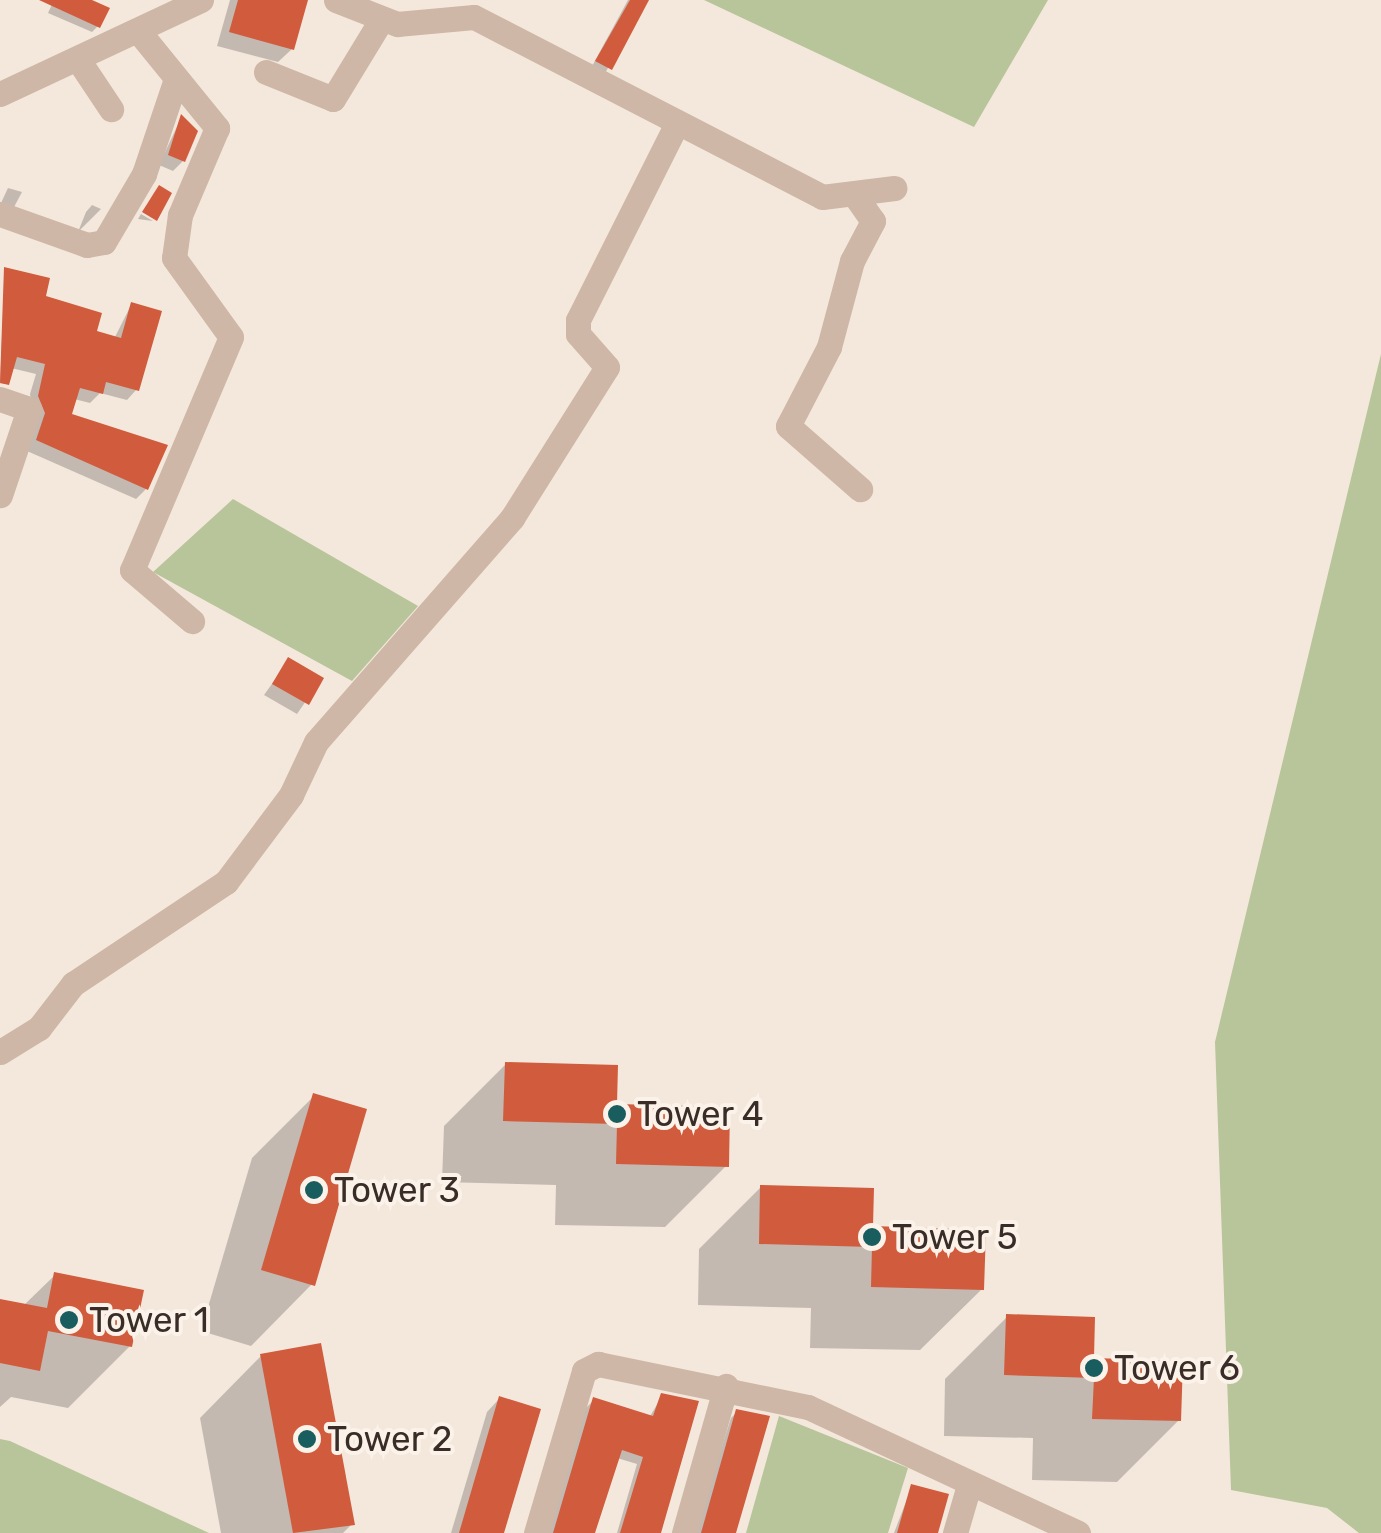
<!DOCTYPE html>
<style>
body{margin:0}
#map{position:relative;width:1381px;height:1533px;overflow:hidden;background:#f4e8dc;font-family:Rubik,sans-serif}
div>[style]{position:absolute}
.green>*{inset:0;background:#b8c59a}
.shadow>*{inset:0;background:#0003}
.building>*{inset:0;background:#d15b3d}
.minor>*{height:25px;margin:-12.5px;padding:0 12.5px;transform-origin:12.5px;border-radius:12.5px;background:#ceb7a6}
.dots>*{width:28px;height:28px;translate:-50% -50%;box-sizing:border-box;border:5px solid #fbf2e9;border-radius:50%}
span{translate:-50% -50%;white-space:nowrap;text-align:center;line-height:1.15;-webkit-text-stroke:8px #fbf2e9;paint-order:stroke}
.poi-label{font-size:35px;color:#3a2d28}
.left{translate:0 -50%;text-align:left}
</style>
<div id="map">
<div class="green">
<i style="clip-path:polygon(704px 0,1048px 0,974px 127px)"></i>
<i style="clip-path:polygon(1381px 354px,1381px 1533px,1359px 1533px,1327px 1508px,1231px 1490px,1215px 1042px)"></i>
<i style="clip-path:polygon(233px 499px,418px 606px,352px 681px,153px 572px)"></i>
<i style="clip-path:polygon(779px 1416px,908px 1468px,888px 1533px,746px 1533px)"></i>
<i style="clip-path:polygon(0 1439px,10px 1441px,209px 1533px,0 1533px)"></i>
</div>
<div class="shadow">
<i style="clip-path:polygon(54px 0,86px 0,98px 26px,92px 32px,48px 13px)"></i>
<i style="clip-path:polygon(230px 0,306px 0,292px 49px,278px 62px,217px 46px)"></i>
<i style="clip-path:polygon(628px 0,646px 0,604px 75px,591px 68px)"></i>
<i style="clip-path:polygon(181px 118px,183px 161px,173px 171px,159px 165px)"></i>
<i style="clip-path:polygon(8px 188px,22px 192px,13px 209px,0 205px)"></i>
<i style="clip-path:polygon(92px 205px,101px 209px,78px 232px,86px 212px)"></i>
<i style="clip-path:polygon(141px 214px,153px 221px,138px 219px)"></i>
<i style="clip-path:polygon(5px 269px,94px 333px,114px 339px,131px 305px,137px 389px,127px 400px,100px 393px,90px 403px,74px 399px,69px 416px,146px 489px,136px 499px,27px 451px,35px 425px,30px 394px,36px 374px,11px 368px,7px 384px,0 383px)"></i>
<i style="clip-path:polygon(289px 660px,321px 679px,297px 714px,264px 695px)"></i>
<i style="clip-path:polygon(506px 1064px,615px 1106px,726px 1166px,665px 1227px,555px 1225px,556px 1185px,442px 1182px,444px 1126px)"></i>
<i style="clip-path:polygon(314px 1096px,312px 1284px,251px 1346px,201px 1331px,252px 1158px)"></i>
<i style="clip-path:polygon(761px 1187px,870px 1229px,982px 1289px,920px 1350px,810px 1348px,811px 1308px,698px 1305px,699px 1249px)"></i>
<i style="clip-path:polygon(55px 1275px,130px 1346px,68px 1408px,11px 1397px,0 1407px,0 1302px,23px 1306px)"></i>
<i style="clip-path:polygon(1007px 1317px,1091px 1361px,1179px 1420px,1117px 1482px,1032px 1480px,1033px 1438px,944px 1436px,945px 1379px)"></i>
<i style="clip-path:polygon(261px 1356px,352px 1524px,343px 1533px,221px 1533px,200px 1418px)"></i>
<i style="clip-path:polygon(662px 1396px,659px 1533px,617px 1533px,637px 1464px,617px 1458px,592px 1533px,549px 1533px,586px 1408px,594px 1400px,649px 1418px)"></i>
<i style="clip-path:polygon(499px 1399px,501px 1533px,451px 1533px,487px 1412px)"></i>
<i style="clip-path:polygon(737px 1412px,733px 1533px,694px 1533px,731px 1418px)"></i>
<i style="clip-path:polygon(912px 1486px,935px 1533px,894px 1533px)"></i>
</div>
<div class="building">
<i style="clip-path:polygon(39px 0,92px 0,110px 8px,100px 28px)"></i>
<i style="clip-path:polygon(238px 0,308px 0,294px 50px,229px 32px)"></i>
<i style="clip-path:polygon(630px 0,649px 0,612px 70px,595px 61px)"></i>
<i style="clip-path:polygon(181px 114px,198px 131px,185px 162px,168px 155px)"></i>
<i style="clip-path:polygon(159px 185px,172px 193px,157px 221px,142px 212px)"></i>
<i style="clip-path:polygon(4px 267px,50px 278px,46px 296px,102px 313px,97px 331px,121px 338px,131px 302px,162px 311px,139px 391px,106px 382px,103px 394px,80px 388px,72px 414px,168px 445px,148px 490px,36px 440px,45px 413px,38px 396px,45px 364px,17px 357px,9px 385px,0 383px)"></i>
<i style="clip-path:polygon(288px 657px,324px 678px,309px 705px,272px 684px)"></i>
<i style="clip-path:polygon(505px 1062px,618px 1065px,617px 1104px,730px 1107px,729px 1167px,616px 1164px,617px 1124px,503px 1121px)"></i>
<i style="clip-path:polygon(313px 1093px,367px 1109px,315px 1286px,261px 1270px)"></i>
<i style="clip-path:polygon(760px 1185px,874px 1188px,873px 1226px,986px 1230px,984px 1290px,871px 1287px,872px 1247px,759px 1244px)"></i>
<i style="clip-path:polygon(54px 1272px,144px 1290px,132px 1347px,48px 1331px,40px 1371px,0 1363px,0 1299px,47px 1308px)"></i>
<i style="clip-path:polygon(1006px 1314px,1095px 1317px,1094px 1358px,1183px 1361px,1181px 1421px,1092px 1419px,1094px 1378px,1004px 1375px)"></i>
<i style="clip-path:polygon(321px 1343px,355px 1525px,293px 1533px,260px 1354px)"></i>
<i style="clip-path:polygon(661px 1393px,699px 1401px,661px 1533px,620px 1533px,643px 1457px,622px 1450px,595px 1533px,553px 1533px,593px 1397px,653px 1416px)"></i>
<i style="clip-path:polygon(499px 1396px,541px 1409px,504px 1533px,459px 1533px)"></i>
<i style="clip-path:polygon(736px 1409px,770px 1416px,736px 1533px,701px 1533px)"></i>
<i style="clip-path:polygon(911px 1484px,949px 1494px,938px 1533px,897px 1533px)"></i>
</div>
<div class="minor">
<i style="left:336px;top:0;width:66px;rotate:21.5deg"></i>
<i style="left:397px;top:24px;width:77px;rotate:-5.2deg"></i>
<i style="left:474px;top:17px;width:392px;rotate:27.3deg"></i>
<i style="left:822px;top:197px;width:73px;rotate:-7.1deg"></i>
<i style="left:139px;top:32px;width:124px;rotate:50.9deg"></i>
<i style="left:217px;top:128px;width:95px;rotate:113deg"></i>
<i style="left:180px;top:215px;width:43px;rotate:97.9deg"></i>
<i style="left:174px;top:258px;width:97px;rotate:54.2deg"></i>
<i style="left:231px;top:337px;width:253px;rotate:113deg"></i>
<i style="left:132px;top:570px;width:79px;rotate:40.4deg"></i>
<i style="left:79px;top:61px;width:58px;rotate:56.3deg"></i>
<i style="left:266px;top:72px;width:72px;rotate:21.9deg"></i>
<i style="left:333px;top:99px;width:92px;rotate:-58.7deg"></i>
<i style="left:0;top:94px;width:222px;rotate:-25.1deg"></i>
<i style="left:854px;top:194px;width:33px;rotate:55deg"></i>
<i style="left:873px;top:221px;width:45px;rotate:117.7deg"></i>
<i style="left:852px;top:261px;width:89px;rotate:105deg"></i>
<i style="left:829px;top:347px;width:89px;rotate:117.4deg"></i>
<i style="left:788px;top:426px;width:96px;rotate:41.2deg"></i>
<i style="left:0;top:214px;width:92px;rotate:19.6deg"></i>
<i style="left:87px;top:245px;width:17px;rotate:-10deg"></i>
<i style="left:104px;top:242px;width:79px;rotate:-59.5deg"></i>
<i style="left:144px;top:174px;width:100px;rotate:-71.4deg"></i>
<i style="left:0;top:399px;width:31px;rotate:19deg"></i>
<i style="left:29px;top:409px;width:91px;rotate:108.6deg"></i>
<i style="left:0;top:1052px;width:46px;rotate:-31.6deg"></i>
<i style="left:39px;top:1028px;width:56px;rotate:-52.3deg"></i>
<i style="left:73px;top:984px;width:184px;rotate:-33.7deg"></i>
<i style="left:226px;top:882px;width:109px;rotate:-53.2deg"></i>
<i style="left:291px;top:795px;width:59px;rotate:-64.7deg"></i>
<i style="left:316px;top:742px;width:298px;rotate:-48.8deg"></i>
<i style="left:512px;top:518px;width:178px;rotate:-57.8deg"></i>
<i style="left:607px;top:367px;width:44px;rotate:-131.3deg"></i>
<i style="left:578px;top:334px;width:14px;rotate:-90deg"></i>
<i style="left:578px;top:320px;width:218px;rotate:-63.3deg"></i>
<i style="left:536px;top:1533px;width:169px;rotate:-73.5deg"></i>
<i style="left:584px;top:1371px;width:16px;rotate:-27deg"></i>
<i style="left:598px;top:1364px;width:214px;rotate:11.6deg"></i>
<i style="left:808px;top:1407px;width:298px;rotate:25deg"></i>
<i style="left:684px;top:1533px;width:153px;rotate:-74.1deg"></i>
<i style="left:955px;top:1533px;width:50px;rotate:-73.7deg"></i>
</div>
<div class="dots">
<i style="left:617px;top:1114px;background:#195d5f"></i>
<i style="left:314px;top:1190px;background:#195d5f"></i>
<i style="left:872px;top:1237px;background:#195d5f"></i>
<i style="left:69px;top:1320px;background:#195d5f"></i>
<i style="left:1094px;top:1368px;background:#195d5f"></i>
<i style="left:307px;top:1439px;background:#195d5f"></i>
</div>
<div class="poi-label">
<span class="left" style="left:637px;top:1114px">Tower 4</span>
<span class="left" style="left:334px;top:1190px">Tower 3</span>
<span class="left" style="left:892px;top:1237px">Tower 5</span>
<span class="left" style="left:89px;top:1320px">Tower 1</span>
<span class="left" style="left:1114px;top:1368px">Tower 6</span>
<span class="left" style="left:327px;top:1439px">Tower 2</span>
</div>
</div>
